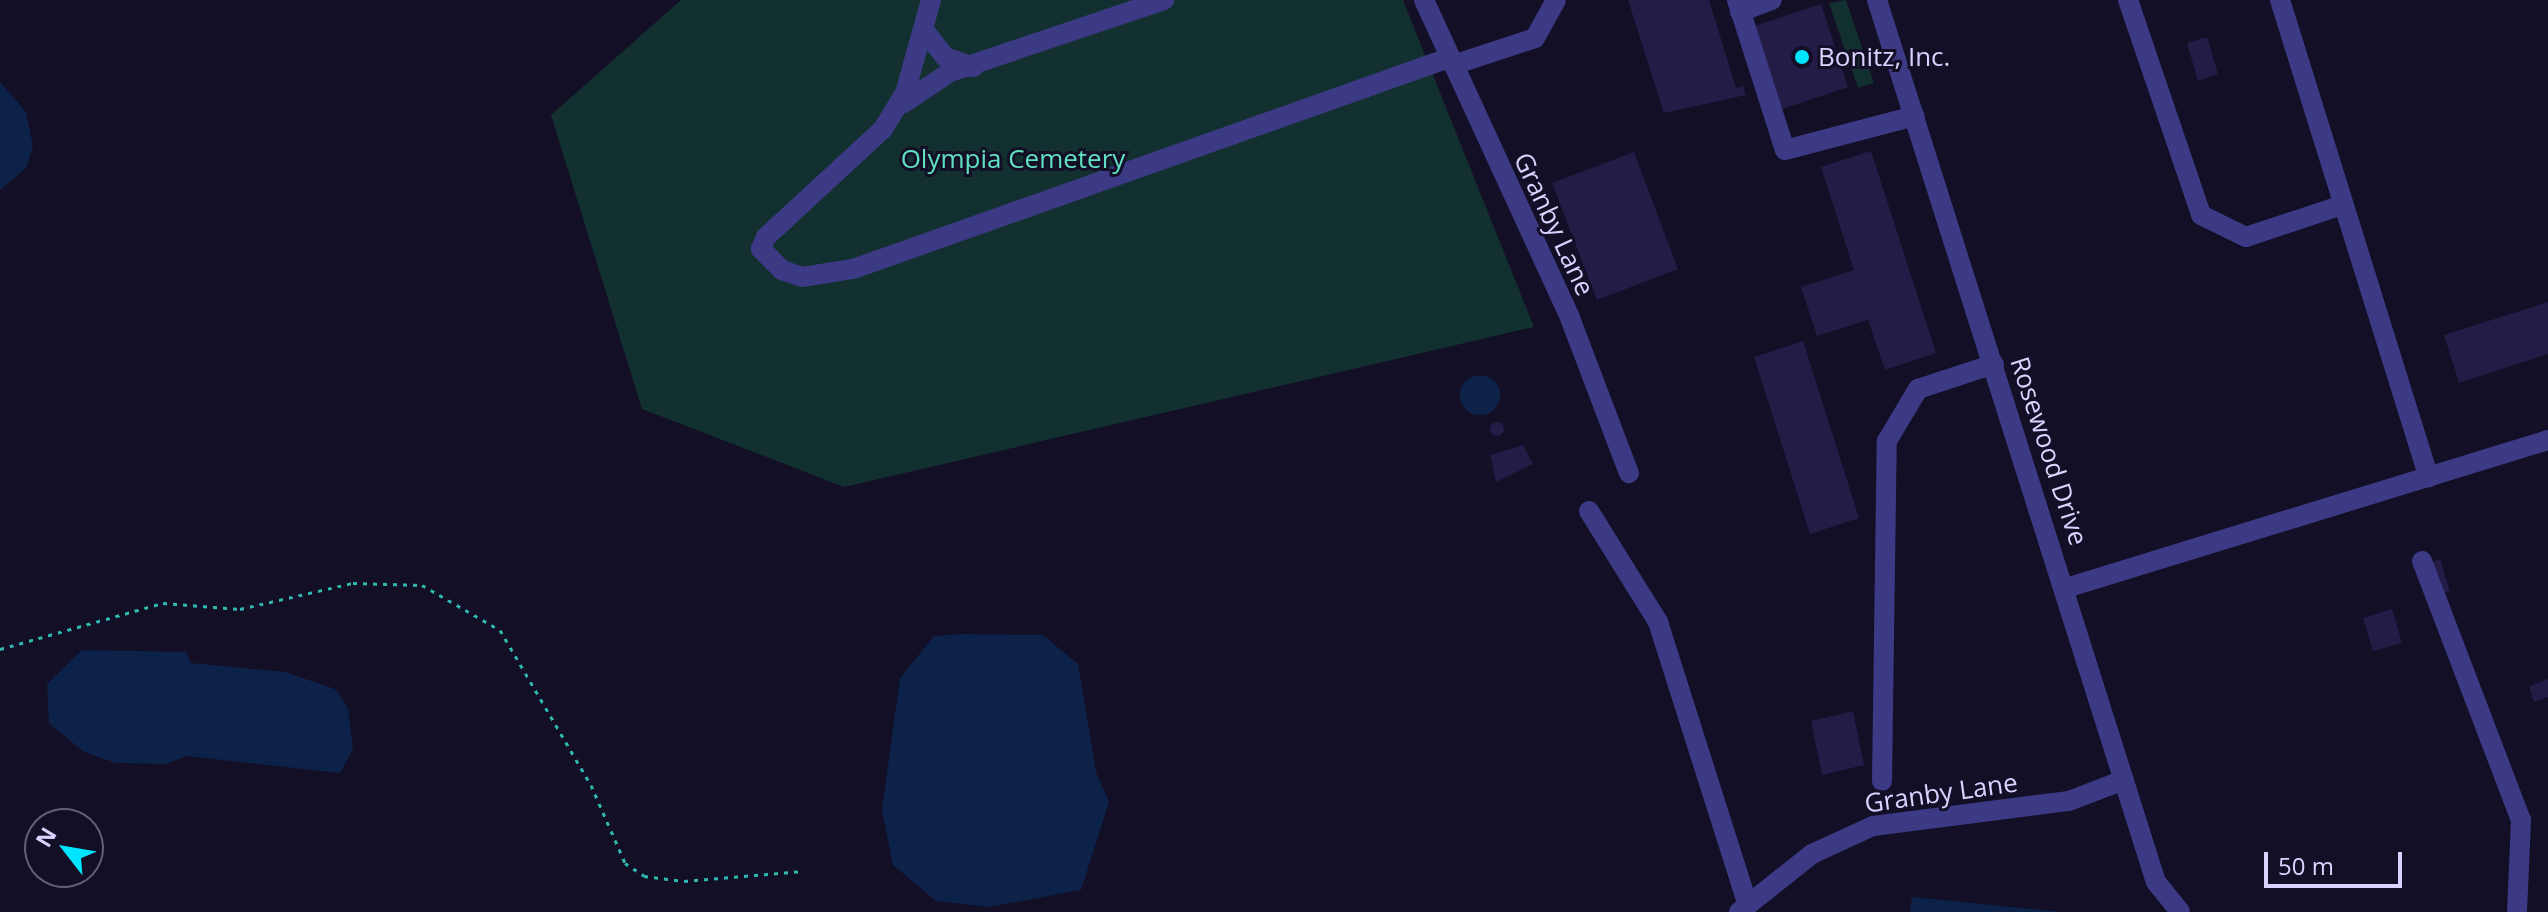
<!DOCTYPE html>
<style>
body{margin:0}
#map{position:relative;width:2548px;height:912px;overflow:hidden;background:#130f26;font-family:"Open Sans",sans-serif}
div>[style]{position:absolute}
.green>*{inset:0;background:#12302f}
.water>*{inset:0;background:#0c2248}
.round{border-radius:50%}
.building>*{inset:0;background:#241b47}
.path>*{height:3px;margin-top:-1.5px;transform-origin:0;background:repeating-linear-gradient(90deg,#2fb8b0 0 4px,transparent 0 10px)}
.minor>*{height:20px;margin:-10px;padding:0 10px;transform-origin:10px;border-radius:10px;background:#3d3a85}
.dots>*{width:22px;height:22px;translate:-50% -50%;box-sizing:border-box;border:4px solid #130f26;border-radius:50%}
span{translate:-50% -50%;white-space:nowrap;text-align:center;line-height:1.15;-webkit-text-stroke:6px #130f26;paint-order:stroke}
.poi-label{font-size:26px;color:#d9d4ff}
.left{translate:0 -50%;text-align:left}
.park-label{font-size:26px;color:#5fe0c0}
.street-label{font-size:26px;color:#d9d4ff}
.north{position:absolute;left:24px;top:808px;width:80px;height:80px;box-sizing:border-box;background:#130f26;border:2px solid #625e7d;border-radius:50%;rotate:301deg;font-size:22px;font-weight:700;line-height:32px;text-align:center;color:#d9d4ff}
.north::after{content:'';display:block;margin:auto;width:28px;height:36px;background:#00e5ff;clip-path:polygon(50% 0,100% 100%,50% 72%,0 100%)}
.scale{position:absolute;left:2264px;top:852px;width:138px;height:36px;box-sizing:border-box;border:4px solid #d9d4ff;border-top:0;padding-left:10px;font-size:24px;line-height:28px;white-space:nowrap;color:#d9d4ff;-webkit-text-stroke:6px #130f26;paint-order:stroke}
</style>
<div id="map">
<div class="green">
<i style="clip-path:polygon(681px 0,1403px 0,1534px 327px,844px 487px,642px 409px,551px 115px)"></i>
<i style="clip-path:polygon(1846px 0,1874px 83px,1858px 88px,1829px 3px)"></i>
</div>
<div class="water">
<i style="clip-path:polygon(0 82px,26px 112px,33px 146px,26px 168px,0 190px)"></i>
<i class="round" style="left:1460px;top:375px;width:40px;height:40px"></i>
<i style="clip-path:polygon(961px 634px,1043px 635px,1078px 664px,1096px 772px,1109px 802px,1081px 890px,989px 907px,936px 901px,893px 865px,882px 810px,900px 678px,934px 636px)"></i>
<i style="clip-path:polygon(82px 650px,186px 652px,191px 663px,285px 672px,335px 689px,348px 708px,353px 749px,340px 773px,187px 756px,166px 764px,116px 763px,84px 752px,49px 723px,47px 684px)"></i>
<i style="clip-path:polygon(1912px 897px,2061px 912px,1910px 912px)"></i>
</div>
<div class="building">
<i style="clip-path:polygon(1628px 0,1709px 0,1736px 88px,1743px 86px,1746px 95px,1664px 113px)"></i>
<i style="clip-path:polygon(1821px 4px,1848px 87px,1782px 109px,1755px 26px)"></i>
<i style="clip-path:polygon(2207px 37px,2218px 74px,2198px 81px,2187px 43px)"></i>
<i style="clip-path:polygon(1871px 151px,1936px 353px,1885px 370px,1868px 320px,1817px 336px,1801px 287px,1854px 270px,1821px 167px)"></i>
<i style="clip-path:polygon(1634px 152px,1678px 269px,1597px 300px,1552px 183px)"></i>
<i style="clip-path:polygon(2548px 302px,2548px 354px,2459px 383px,2444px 335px)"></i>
<i style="clip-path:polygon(1803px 341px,1859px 518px,1810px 534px,1754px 357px)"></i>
<i class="round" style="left:1490px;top:422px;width:14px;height:14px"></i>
<i style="clip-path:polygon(1523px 445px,1533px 464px,1496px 482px,1490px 455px)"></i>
<i style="clip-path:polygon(2440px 559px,2450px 591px,2439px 594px,2430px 562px)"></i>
<i style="clip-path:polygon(2392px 609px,2402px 643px,2373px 651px,2363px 618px)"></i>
<i style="clip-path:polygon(2548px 679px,2548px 697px,2534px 702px,2529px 686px)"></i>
<i style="clip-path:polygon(1853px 711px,1864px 765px,1822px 775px,1811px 721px)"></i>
</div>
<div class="path">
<i style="left:0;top:649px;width:169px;rotate:-15.8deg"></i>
<i style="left:163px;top:603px;width:77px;rotate:4.5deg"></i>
<i style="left:240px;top:609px;width:116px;rotate:-13deg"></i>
<i style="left:353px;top:583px;width:69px;rotate:1.7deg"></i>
<i style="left:422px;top:585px;width:90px;rotate:30deg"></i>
<i style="left:500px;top:630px;width:180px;rotate:59.6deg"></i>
<i style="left:591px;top:785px;width:85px;rotate:66.4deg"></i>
<i style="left:625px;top:863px;width:23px;rotate:34deg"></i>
<i style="left:644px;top:876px;width:40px;rotate:7.1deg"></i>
<i style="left:684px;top:881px;width:119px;rotate:-4.8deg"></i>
</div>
<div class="minor">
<i style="left:931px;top:0;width:97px;rotate:105.6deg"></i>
<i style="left:905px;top:93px;width:42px;rotate:121.4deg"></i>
<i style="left:883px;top:129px;width:159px;rotate:137.3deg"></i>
<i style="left:766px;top:237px;width:13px;rotate:113deg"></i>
<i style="left:761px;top:249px;width:30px;rotate:45deg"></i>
<i style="left:782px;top:270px;width:21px;rotate:19deg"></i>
<i style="left:802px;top:277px;width:52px;rotate:-8.9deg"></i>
<i style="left:853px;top:269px;width:632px;rotate:-19.5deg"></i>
<i style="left:1424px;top:0;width:350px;rotate:65.3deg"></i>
<i style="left:1570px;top:318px;width:166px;rotate:69.2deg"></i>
<i style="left:1737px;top:0;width:157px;rotate:72.3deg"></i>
<i style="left:1785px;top:150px;width:134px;rotate:-14.7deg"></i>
<i style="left:1877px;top:0;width:925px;rotate:72.45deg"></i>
<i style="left:2156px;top:882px;width:38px;rotate:51deg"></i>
<i style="left:2128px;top:0;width:227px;rotate:71.2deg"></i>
<i style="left:2201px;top:215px;width:50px;rotate:26.1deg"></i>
<i style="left:2246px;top:237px;width:101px;rotate:-18.4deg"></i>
<i style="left:2280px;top:0;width:500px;rotate:72.7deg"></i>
<i style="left:1740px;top:12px;width:34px;rotate:-21deg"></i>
<i style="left:924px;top:30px;width:34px;rotate:52deg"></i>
<i style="left:945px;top:57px;width:30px;rotate:20deg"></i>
<i style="left:1453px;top:65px;width:86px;rotate:-18.2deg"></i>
<i style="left:1535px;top:38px;width:43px;rotate:-61.1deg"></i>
<i style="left:904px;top:103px;width:55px;rotate:-34deg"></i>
<i style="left:950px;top:72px;width:226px;rotate:-18.6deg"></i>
<i style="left:1589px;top:511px;width:131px;rotate:58.1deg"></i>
<i style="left:1658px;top:622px;width:297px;rotate:72.4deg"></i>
<i style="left:2422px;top:561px;width:277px;rotate:69.1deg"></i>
<i style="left:2521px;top:820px;width:92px;rotate:92.5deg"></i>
<i style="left:2066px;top:588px;width:504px;rotate:-17.07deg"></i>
<i style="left:1882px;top:781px;width:340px;rotate:-89.2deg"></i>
<i style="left:1887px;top:441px;width:61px;rotate:-59.2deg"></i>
<i style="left:1918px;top:389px;width:80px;rotate:-18.2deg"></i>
<i style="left:1739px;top:912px;width:93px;rotate:-38.5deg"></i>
<i style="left:1812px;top:854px;width:67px;rotate:-24.7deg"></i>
<i style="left:1873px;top:826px;width:198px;rotate:-7.3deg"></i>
<i style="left:2069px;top:801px;width:59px;rotate:-20.9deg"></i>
</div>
<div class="dots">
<i style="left:1802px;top:57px;background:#00e5ff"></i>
</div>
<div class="poi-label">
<span class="left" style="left:1818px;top:57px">Bonitz, Inc.</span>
</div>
<div class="park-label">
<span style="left:1013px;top:159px">Olympia Cemetery</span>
</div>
<div class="street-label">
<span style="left:1554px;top:224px;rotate:65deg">Granby Lane</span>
<span style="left:2049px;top:451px;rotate:72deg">Rosewood Drive</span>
<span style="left:1941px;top:793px;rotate:-8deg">Granby Lane</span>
</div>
<div class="north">N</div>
<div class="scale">50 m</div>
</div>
